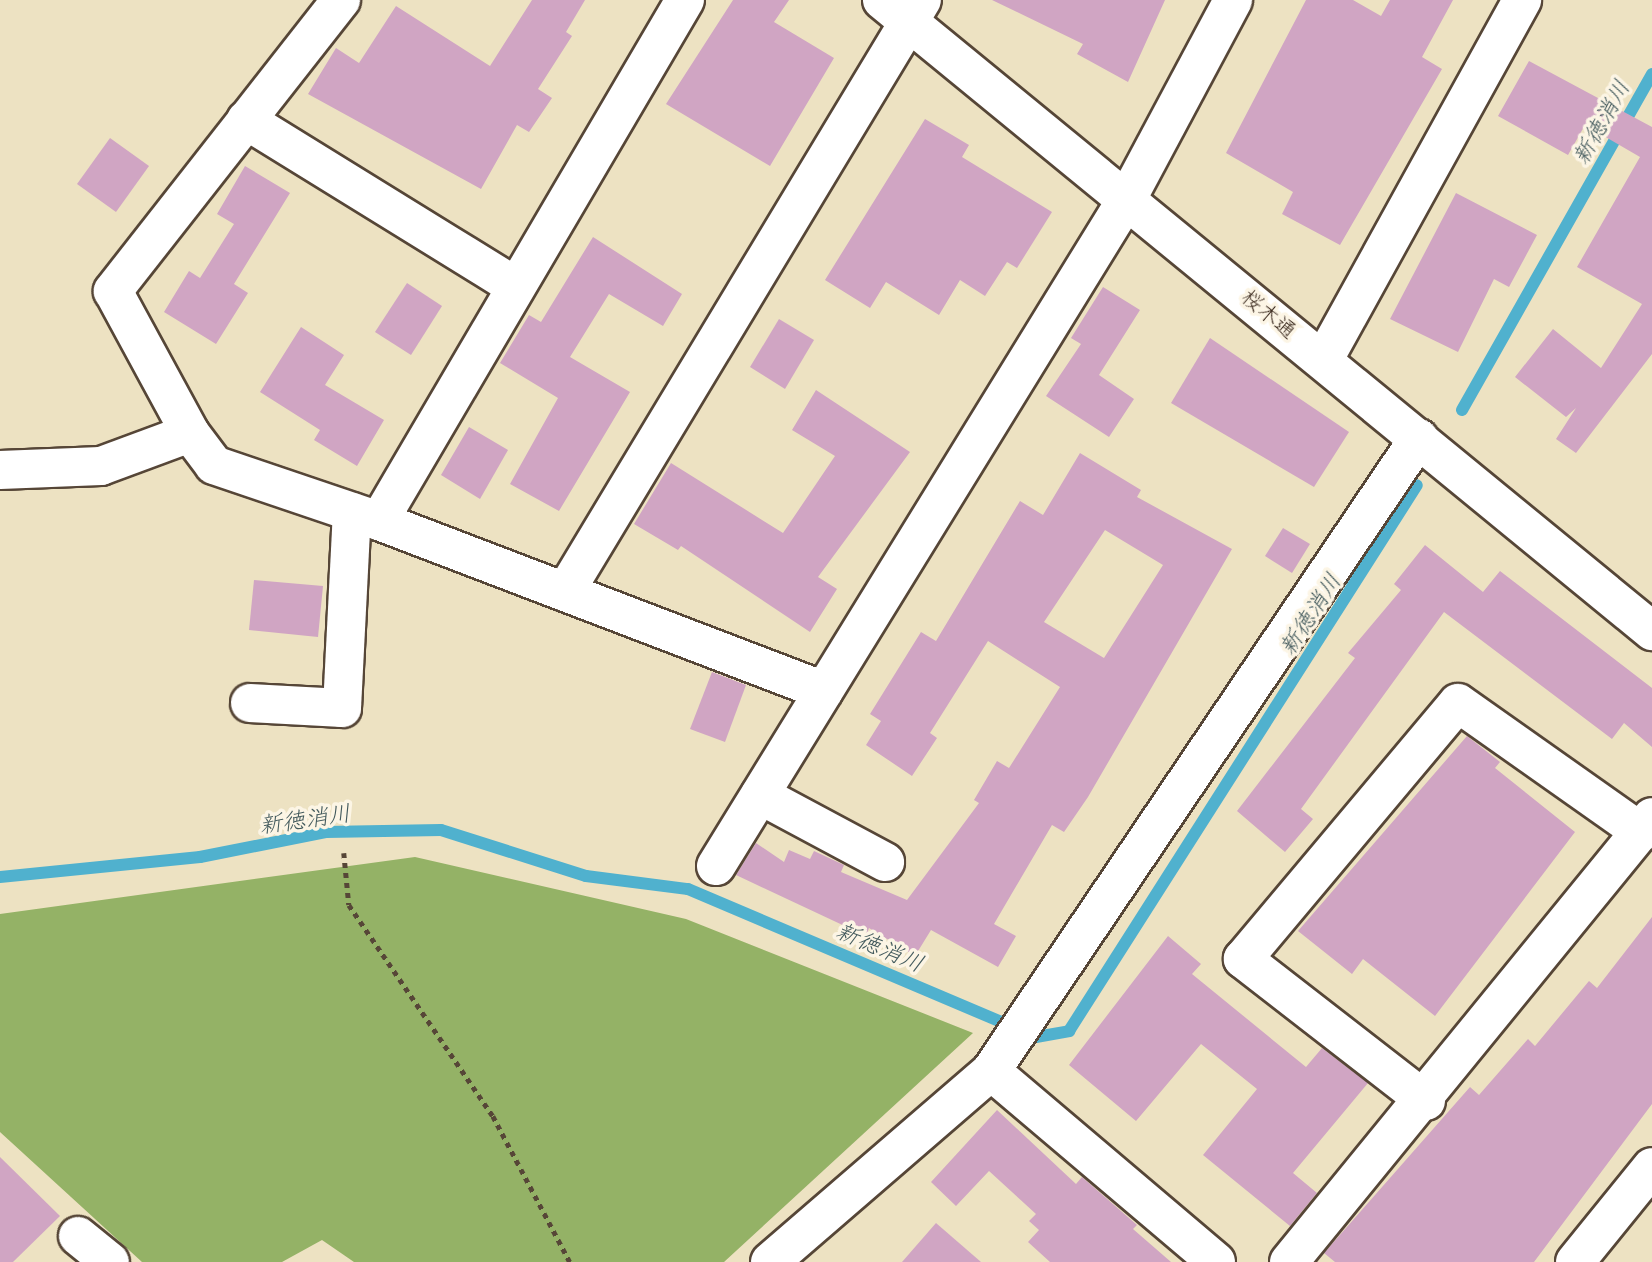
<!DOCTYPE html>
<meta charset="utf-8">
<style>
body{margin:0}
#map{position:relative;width:1652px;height:1262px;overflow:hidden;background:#ede2c2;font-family:Itim,"Klee One",sans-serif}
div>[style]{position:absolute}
.forest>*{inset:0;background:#94b266}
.stream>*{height:12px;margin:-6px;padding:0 6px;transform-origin:6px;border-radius:6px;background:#50b1ce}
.building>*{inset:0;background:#d0a5c3}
.path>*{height:4.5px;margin-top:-2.25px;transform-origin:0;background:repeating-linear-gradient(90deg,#564637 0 5px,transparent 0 10px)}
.roads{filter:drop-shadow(2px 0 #564637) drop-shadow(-2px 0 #564637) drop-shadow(0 2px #564637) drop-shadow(0 -2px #564637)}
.minor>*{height:38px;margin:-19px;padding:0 19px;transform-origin:19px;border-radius:19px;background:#fff}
span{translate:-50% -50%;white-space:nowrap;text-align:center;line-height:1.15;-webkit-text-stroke:7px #fcf5e5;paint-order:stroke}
.street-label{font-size:21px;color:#3b2a1e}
.water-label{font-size:23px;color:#42595c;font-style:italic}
</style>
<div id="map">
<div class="forest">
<i style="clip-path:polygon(415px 857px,686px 919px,973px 1033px,724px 1262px,354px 1262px,322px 1240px,282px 1262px,142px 1262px,0 1132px,0 914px)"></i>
</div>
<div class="stream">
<i style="left:1462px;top:410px;width:386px;rotate:-60.5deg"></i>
<i style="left:0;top:877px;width:201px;rotate:-5.7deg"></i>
<i style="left:200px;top:857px;width:128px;rotate:-11.2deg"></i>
<i style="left:326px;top:832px;width:115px;rotate:-1deg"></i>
<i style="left:441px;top:830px;width:152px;rotate:17.6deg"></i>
<i style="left:586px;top:876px;width:103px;rotate:7.3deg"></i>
<i style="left:688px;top:889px;width:378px;rotate:23deg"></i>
<i style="left:1036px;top:1037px;width:34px;rotate:-10deg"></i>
<i style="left:1069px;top:1031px;width:647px;rotate:-57.49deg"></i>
</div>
<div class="building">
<i style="clip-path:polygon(532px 0,585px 0,566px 32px,572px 36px,538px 89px,552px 98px,529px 132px,517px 125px,481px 189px,308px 94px,336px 48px,359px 63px,396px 6px,490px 66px)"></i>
<i style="clip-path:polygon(733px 0,789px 0,774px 22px,834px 58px,770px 166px,666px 104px)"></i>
<i style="clip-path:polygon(992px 0,1165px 0,1128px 82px,1077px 54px,1083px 44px)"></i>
<i style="clip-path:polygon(1306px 0,1353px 0,1381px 16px,1390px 0,1453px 0,1422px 57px,1442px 69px,1340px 245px,1282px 214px,1293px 192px,1226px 153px)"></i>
<i style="clip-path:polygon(1529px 61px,1652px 127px,1652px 354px,1576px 453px,1556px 439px,1576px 408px,1566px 417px,1515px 377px,1553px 329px,1601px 368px,1642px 304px,1577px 267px,1640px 157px,1585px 125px,1568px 155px,1498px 116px)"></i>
<i style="clip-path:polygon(925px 119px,969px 145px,962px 157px,1052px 212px,1017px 268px,1007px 262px,985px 296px,960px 280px,939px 315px,886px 282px,870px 308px,825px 280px)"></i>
<i style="clip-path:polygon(110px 138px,149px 166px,116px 212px,77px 184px)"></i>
<i style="clip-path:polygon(245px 166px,290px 193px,234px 284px,248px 293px,216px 344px,164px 312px,189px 271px,200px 278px,234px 224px,217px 214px)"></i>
<i style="clip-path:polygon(1456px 193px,1537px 235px,1509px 287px,1494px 279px,1458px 352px,1390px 319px)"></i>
<i style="clip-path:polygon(593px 237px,682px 294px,663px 326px,609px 294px,570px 357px,630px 392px,559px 511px,510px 484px,558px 398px,500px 363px,529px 315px,541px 322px)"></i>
<i style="clip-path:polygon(407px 283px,442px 306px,411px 355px,375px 332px)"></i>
<i style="clip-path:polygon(1103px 287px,1140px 310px,1099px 375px,1134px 399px,1109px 437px,1046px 396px,1081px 344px,1071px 338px)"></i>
<i style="clip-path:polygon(779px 319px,814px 340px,785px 389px,750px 367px)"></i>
<i style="clip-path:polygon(301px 327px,344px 355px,325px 385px,384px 420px,357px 466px,314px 440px,320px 430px,260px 392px)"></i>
<i style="clip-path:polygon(1210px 338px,1349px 432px,1314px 487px,1171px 403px)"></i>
<i style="clip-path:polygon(816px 390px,910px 452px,818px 577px,837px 589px,810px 632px,681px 546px,678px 550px,634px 524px,671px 463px,783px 533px,835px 456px,792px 430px)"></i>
<i style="clip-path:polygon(469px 427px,508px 450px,480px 499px,441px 475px)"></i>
<i style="clip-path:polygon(evenodd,1080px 453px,1141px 490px,1137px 497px,1232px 549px,1088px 797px,1064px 832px,1052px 825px,994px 924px,1016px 936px,998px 967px,931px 930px,915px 956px,869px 928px,866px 936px,736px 875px,756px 843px,784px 862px,789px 850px,810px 859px,814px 851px,844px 865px,841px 872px,907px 900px,979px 803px,974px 800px,997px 761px,1009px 768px,1060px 687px,988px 641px,930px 733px,937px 738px,912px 776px,866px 745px,881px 721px,870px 714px,921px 632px,936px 641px,1020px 501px,1043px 515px,1080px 453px,1105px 530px,1163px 565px,1104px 658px,1044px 622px,1105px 530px)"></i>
<i style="clip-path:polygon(1283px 528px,1310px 544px,1292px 573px,1265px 556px)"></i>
<i style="clip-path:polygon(1425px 545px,1483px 592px,1500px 571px,1652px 688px,1652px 747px,1624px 723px,1612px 739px,1444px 612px,1301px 809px,1313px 819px,1285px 852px,1237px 811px,1355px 658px,1348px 653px,1401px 590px,1394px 584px)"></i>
<i style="clip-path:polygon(254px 580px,323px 586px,318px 637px,249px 630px)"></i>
<i style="clip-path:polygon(712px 672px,746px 685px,725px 742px,690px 729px)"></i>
<i style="clip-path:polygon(1467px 736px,1500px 762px,1495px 768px,1575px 832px,1435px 1016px,1363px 959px,1352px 974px,1298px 931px)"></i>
<i style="clip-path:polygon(1652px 917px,1652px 1104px,1534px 1262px,1335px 1262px,1324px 1253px,1470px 1087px,1479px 1095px,1528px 1039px,1535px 1046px,1589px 981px,1597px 988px)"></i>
<i style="clip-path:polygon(1168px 936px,1201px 964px,1192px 974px,1306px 1067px,1322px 1048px,1368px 1083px,1293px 1173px,1317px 1193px,1290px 1226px,1203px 1155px,1257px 1089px,1201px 1044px,1136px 1121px,1069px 1065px)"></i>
<i style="clip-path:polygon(997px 1110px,1076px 1184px,1082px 1177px,1137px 1225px,1133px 1229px,1171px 1262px,1050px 1262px,1028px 1242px,1039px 1230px,1029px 1221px,1036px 1214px,989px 1171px,956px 1206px,931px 1182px)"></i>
<i style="clip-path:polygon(0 1157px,60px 1216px,13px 1262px,0 1262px)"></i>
<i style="clip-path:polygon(936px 1223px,981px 1262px,902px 1262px)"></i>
</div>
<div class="path">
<i style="left:344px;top:853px;width:52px;rotate:84.5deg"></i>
<i style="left:349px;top:905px;width:255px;rotate:55.7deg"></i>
<i style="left:493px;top:1116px;width:165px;rotate:62.2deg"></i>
</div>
<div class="roads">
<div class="minor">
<i style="left:341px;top:0;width:370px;rotate:128.1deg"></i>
<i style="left:113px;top:291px;width:162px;rotate:61.5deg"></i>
<i style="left:190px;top:433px;width:40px;rotate:53deg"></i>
<i style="left:214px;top:465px;width:174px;rotate:18.7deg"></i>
<i style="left:379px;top:521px;width:476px;rotate:20.9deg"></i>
<i style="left:882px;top:0;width:996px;rotate:39.33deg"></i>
<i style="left:246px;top:120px;width:314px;rotate:31.7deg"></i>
<i style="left:1324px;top:359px;width:410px;rotate:-61.1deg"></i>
<i style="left:0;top:470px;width:101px;rotate:-2.3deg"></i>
<i style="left:101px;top:466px;width:95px;rotate:-20.3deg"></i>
<i style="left:379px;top:521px;width:604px;rotate:-59.57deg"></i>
<i style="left:565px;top:592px;width:691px;rotate:-58.91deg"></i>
<i style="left:250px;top:703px;width:92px;rotate:3.1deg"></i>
<i style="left:342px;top:708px;width:196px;rotate:-87.1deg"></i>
<i style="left:760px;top:795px;width:142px;rotate:28.2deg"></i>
<i style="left:716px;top:866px;width:786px;rotate:-58.37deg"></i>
<i style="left:1128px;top:197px;width:223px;rotate:-61.9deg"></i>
<i style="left:991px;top:1071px;width:295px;rotate:40.3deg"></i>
<i style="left:1426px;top:1101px;width:232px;rotate:-142.2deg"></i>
<i style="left:1243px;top:959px;width:334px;rotate:-50deg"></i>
<i style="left:1458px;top:703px;width:224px;rotate:35.2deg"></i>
<i style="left:78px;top:1236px;width:41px;rotate:39.1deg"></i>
<i style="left:770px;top:1262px;width:292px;rotate:-40.8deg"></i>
<i style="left:991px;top:1071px;width:764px;rotate:-55.94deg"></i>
<i style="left:1289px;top:1262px;width:574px;rotate:-50.79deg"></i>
<i style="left:1575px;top:1262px;width:122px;rotate:-51deg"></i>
</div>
</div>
<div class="street-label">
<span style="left:1269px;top:314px;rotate:40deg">桜木通</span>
</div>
<div class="water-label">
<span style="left:1601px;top:122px;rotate:-61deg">新徳消川</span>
<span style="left:1310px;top:614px;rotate:-57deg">新徳消川</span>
<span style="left:305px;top:819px;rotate:-8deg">新徳消川</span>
<span style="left:880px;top:947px;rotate:23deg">新徳消川</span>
</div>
</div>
